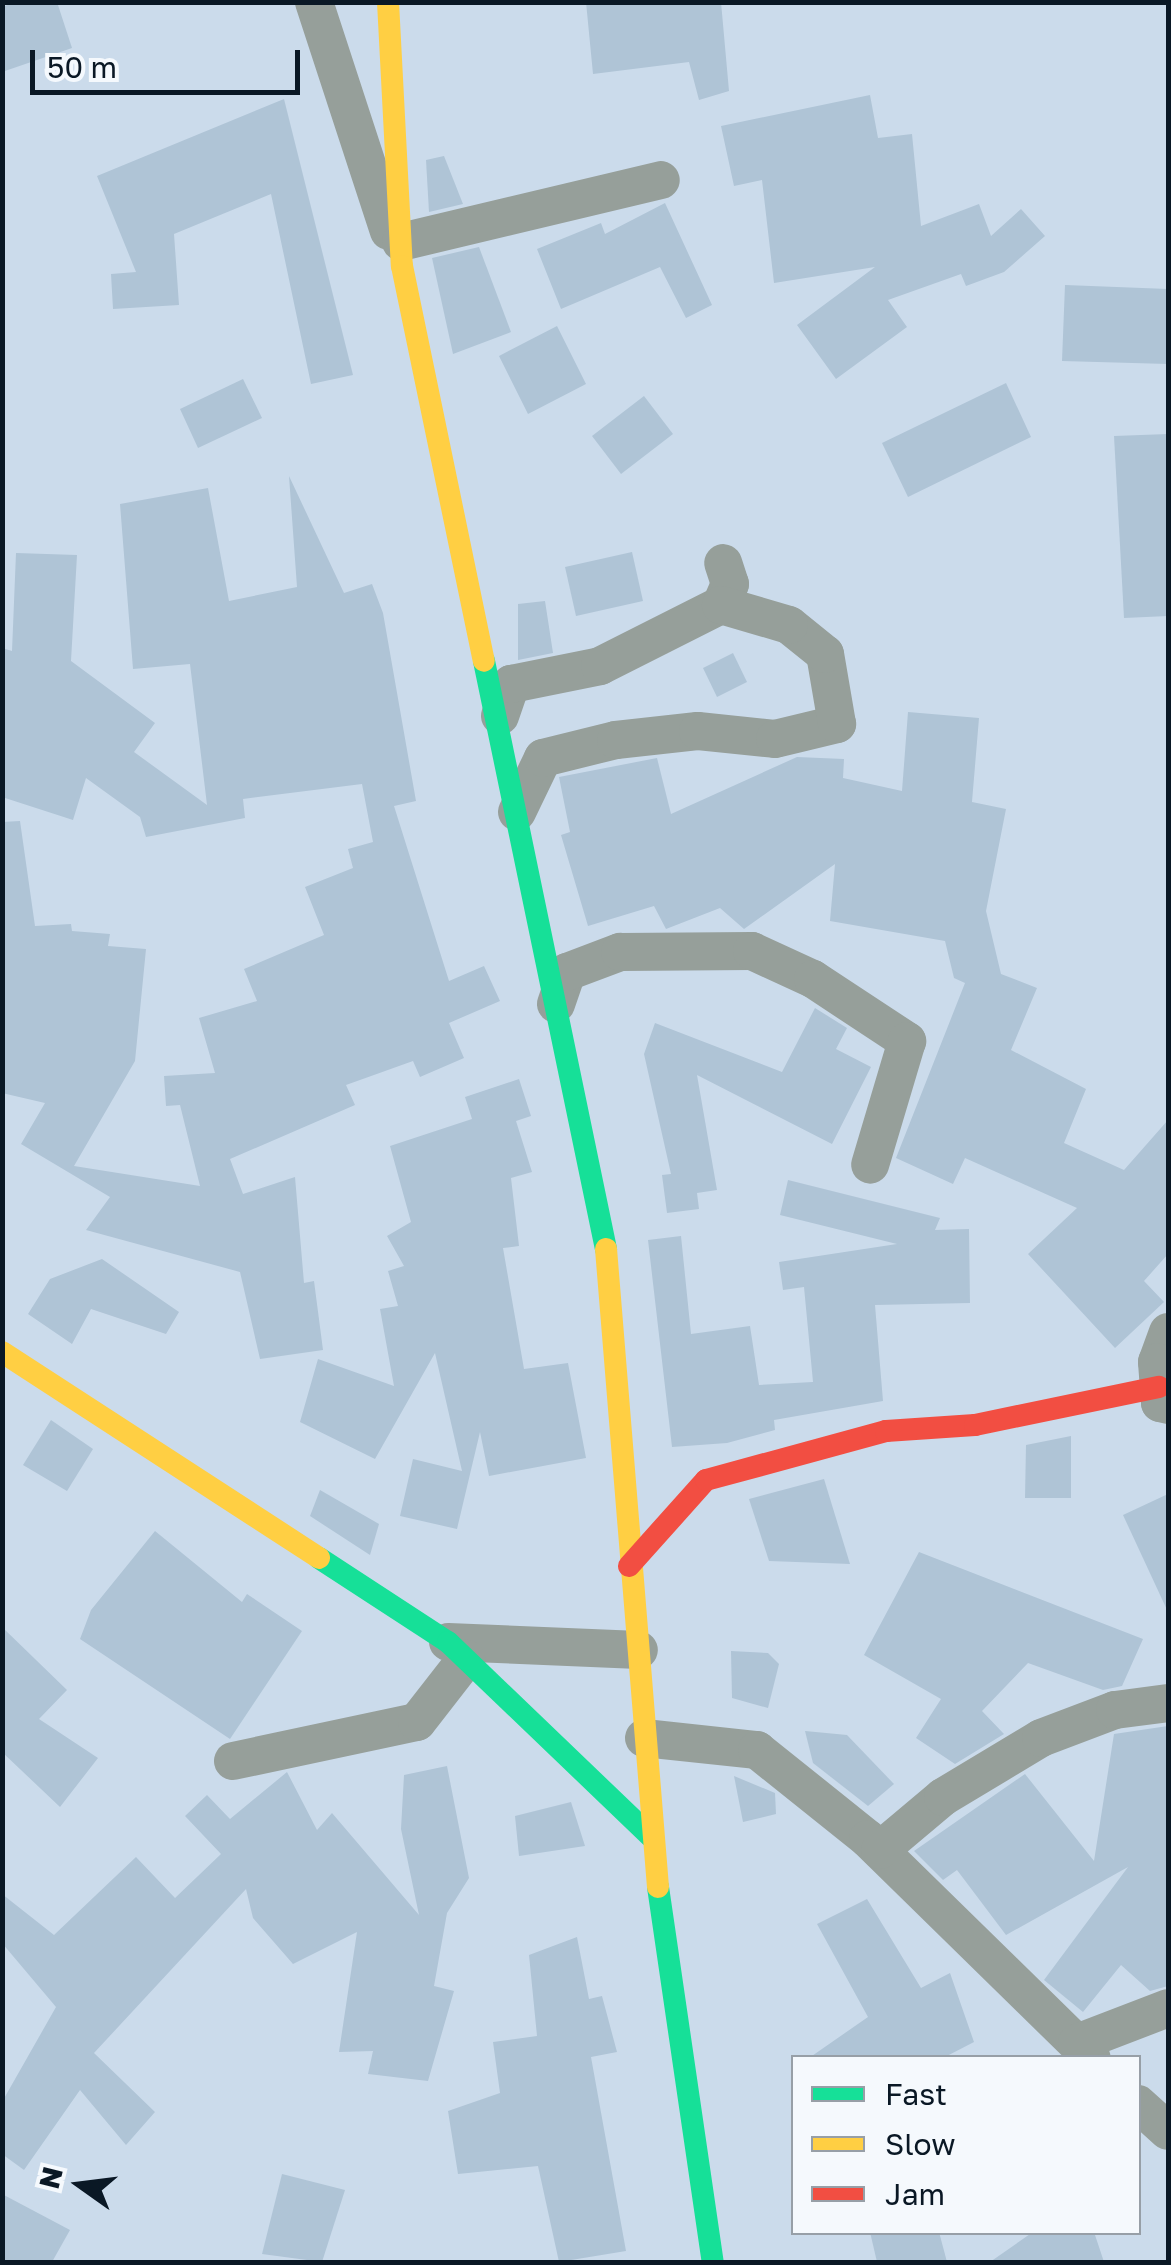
<!DOCTYPE html>
<style>
body{margin:0}
#map{position:relative;width:1171px;height:2265px;overflow:hidden;background:#cbdbeb;font-family:"Golos Text",sans-serif}
div>[style]{position:absolute}
.building>*{inset:0;background:#afc4d6}
.street>*{height:38px;margin:-19px;padding:0 19px;transform-origin:19px;border-radius:19px;background:#969f9a}
.fast>*{height:22px;margin:-11px;padding:0 11px;transform-origin:11px;border-radius:11px;background:#16e098}
.slow>*{height:22px;margin:-11px;padding:0 11px;transform-origin:11px;border-radius:11px;background:#ffcf43}
.jam>*{height:22px;margin:-11px;padding:0 11px;transform-origin:11px;border-radius:11px;background:#f24e42}
span{translate:-50% -50%;white-space:nowrap;text-align:center;line-height:1.15;-webkit-text-stroke:10px #f5f9fd;paint-order:stroke}
.frame{position:absolute;inset:0;border:5px solid #0a1825;pointer-events:none}
.legend{position:absolute;left:791px;top:2055px;width:350px;height:180px;box-sizing:border-box;background:#f5f9fd;border:2px solid #979fa7;margin:0;padding:12px 18px;list-style:none;font-size:30px;color:#0a1825}
.legend li{display:flex;align-items:center;gap:20px;height:50px}
.legend b{width:50px;border:2px solid #979fa7}
.north{position:absolute;left:30px;top:2135px;width:100px;height:100px;-webkit-text-stroke:8px #f5f9fd;paint-order:stroke;rotate:284deg;font-size:28px;font-weight:700;line-height:40px;text-align:center;color:#0a1825}
.north::after{content:'';display:block;margin:auto;width:35px;height:45px;background:#0a1825;clip-path:polygon(50% 0,100% 100%,50% 72%,0 100%)}
.scale{position:absolute;left:30px;top:50px;width:270px;height:45px;box-sizing:border-box;border:5px solid #0a1825;border-top:0;padding-left:12px;font-size:30px;line-height:35px;white-space:nowrap;color:#0a1825;-webkit-text-stroke:8px #f5f9fd;paint-order:stroke}
</style>
<div id="map">
<div class="building">
<i style="clip-path:polygon(16px 2px,57px 2px,72px 48px,2px 72px,2px 7px)"></i>
<i style="clip-path:polygon(586px 2px,721px 2px,729px 91px,699px 100px,689px 62px,593px 74px)"></i>
<i style="clip-path:polygon(870px 95px,878px 138px,912px 134px,921px 226px,979px 204px,991px 236px,1021px 209px,1045px 236px,1004px 272px,966px 286px,961px 274px,888px 300px,907px 327px,836px 379px,797px 325px,875px 267px,774px 283px,762px 180px,734px 186px,721px 126px)"></i>
<i style="clip-path:polygon(284px 99px,353px 375px,311px 384px,271px 194px,174px 234px,179px 305px,113px 309px,111px 274px,136px 272px,97px 176px)"></i>
<i style="clip-path:polygon(444px 156px,463px 204px,429px 212px,426px 160px)"></i>
<i style="clip-path:polygon(665px 203px,712px 305px,686px 318px,660px 267px,561px 309px,537px 249px,601px 223px,605px 234px)"></i>
<i style="clip-path:polygon(479px 247px,511px 332px,453px 354px,432px 258px)"></i>
<i style="clip-path:polygon(1065px 285px,1168px 289px,1168px 364px,1062px 361px)"></i>
<i style="clip-path:polygon(557px 326px,586px 384px,528px 414px,499px 356px)"></i>
<i style="clip-path:polygon(243px 379px,262px 418px,198px 448px,180px 409px)"></i>
<i style="clip-path:polygon(1006px 383px,1031px 437px,908px 497px,882px 443px)"></i>
<i style="clip-path:polygon(644px 396px,673px 434px,621px 474px,592px 436px)"></i>
<i style="clip-path:polygon(1168px 434px,1168px 616px,1124px 618px,1114px 436px)"></i>
<i style="clip-path:polygon(289px 476px,344px 593px,372px 584px,383px 613px,416px 801px,394px 806px,449px 981px,484px 966px,500px 1001px,449px 1023px,464px 1058px,420px 1077px,413px 1061px,346px 1085px,355px 1105px,230px 1159px,243px 1194px,295px 1177px,304px 1283px,314px 1281px,323px 1350px,260px 1359px,240px 1272px,86px 1230px,110px 1197px,21px 1144px,45px 1103px,2px 1093px,2px 822px,20px 821px,35px 926px,71px 924px,72px 931px,110px 934px,108px 946px,146px 949px,135px 1061px,74px 1166px,200px 1186px,180px 1105px,166px 1106px,164px 1076px,215px 1073px,199px 1018px,257px 1001px,244px 969px,324px 935px,305px 887px,353px 868px,348px 849px,373px 842px,362px 784px,243px 799px,245px 818px,146px 837px,140px 817px,86px 778px,73px 820px,2px 797px,2px 648px,12px 651px,16px 553px,77px 555px,71px 661px,155px 723px,134px 752px,207px 805px,190px 664px,133px 669px,120px 504px,208px 488px,229px 601px,297px 587px)"></i>
<i style="clip-path:polygon(632px 552px,643px 601px,576px 616px,565px 567px)"></i>
<i style="clip-path:polygon(545px 601px,553px 653px,518px 660px,518px 604px)"></i>
<i style="clip-path:polygon(733px 653px,747px 682px,717px 697px,703px 668px)"></i>
<i style="clip-path:polygon(908px 712px,979px 718px,972px 802px,1006px 809px,986px 911px,1001px 974px,1037px 988px,1011px 1050px,1086px 1089px,1064px 1143px,1124px 1170px,1168px 1120px,1168px 1254px,1144px 1281px,1164px 1302px,1115px 1348px,1028px 1254px,1077px 1208px,965px 1158px,953px 1184px,896px 1158px,965px 983px,954px 978px,945px 941px,830px 921px,835px 864px,744px 929px,720px 908px,666px 929px,654px 906px,588px 926px,561px 835px,570px 832px,559px 777px,657px 758px,671px 814px,797px 757px,844px 759px,843px 778px,902px 791px)"></i>
<i style="clip-path:polygon(815px 1008px,847px 1028px,836px 1049px,871px 1067px,832px 1144px,697px 1075px,717px 1190px,697px 1193px,699px 1209px,667px 1213px,662px 1175px,671px 1174px,644px 1054px,655px 1023px,782px 1072px)"></i>
<i style="clip-path:polygon(519px 1079px,531px 1116px,516px 1121px,532px 1172px,511px 1178px,519px 1246px,503px 1248px,524px 1369px,568px 1363px,586px 1458px,489px 1476px,480px 1432px,457px 1529px,400px 1516px,413px 1459px,462px 1471px,435px 1353px,375px 1459px,300px 1422px,318px 1359px,394px 1386px,380px 1309px,398px 1306px,388px 1271px,404px 1266px,387px 1236px,411px 1222px,390px 1146px,472px 1119px,465px 1097px)"></i>
<i style="clip-path:polygon(788px 1180px,940px 1218px,935px 1230px,969px 1229px,970px 1303px,875px 1305px,883px 1401px,774px 1420px,775px 1430px,727px 1443px,672px 1447px,648px 1240px,681px 1236px,691px 1334px,750px 1326px,759px 1385px,813px 1382px,804px 1287px,783px 1290px,779px 1262px,897px 1244px,780px 1215px)"></i>
<i style="clip-path:polygon(102px 1259px,179px 1312px,166px 1334px,91px 1309px,72px 1344px,28px 1314px,50px 1279px)"></i>
<i style="clip-path:polygon(51px 1420px,93px 1449px,67px 1491px,23px 1465px)"></i>
<i style="clip-path:polygon(1071px 1436px,1071px 1498px,1025px 1498px,1026px 1445px)"></i>
<i style="clip-path:polygon(824px 1479px,850px 1564px,769px 1561px,749px 1499px)"></i>
<i style="clip-path:polygon(320px 1490px,379px 1524px,370px 1555px,310px 1516px)"></i>
<i style="clip-path:polygon(1168px 1494px,1168px 1612px,1123px 1515px)"></i>
<i style="clip-path:polygon(155px 1531px,242px 1602px,247px 1594px,302px 1631px,230px 1739px,80px 1639px,91px 1610px)"></i>
<i style="clip-path:polygon(919px 1552px,1143px 1639px,1122px 1686px,1103px 1690px,1028px 1663px,982px 1711px,1004px 1734px,955px 1764px,916px 1738px,941px 1699px,864px 1655px)"></i>
<i style="clip-path:polygon(2px 1627px,67px 1690px,39px 1719px,98px 1758px,60px 1807px,2px 1752px)"></i>
<i style="clip-path:polygon(731px 1651px,768px 1653px,779px 1664px,768px 1708px,732px 1698px)"></i>
<i style="clip-path:polygon(1168px 1726px,1168px 1986px,1150px 1991px,1121px 1965px,1083px 2012px,1044px 1980px,1128px 1867px,1006px 1935px,957px 1870px,943px 1880px,914px 1851px,1025px 1774px,1094px 1861px,1114px 1734px)"></i>
<i style="clip-path:polygon(805px 1731px,847px 1735px,894px 1784px,868px 1806px,813px 1763px)"></i>
<i style="clip-path:polygon(447px 1766px,469px 1878px,447px 1913px,434px 1986px,454px 1991px,428px 2081px,368px 2074px,373px 2051px,339px 2052px,357px 1932px,293px 1964px,253px 1918px,246px 1889px,94px 2053px,155px 2112px,126px 2145px,80px 2090px,24px 2170px,2px 2154px,2px 2102px,56px 2007px,2px 1943px,2px 1894px,54px 1935px,136px 1857px,175px 1898px,221px 1854px,185px 1816px,207px 1795px,230px 1819px,287px 1772px,317px 1830px,332px 1813px,419px 1915px,401px 1829px,404px 1775px)"></i>
<i style="clip-path:polygon(734px 1776px,775px 1793px,776px 1814px,743px 1822px)"></i>
<i style="clip-path:polygon(571px 1802px,585px 1846px,519px 1856px,515px 1816px)"></i>
<i style="clip-path:polygon(867px 1899px,921px 1988px,950px 1973px,974px 2042px,943px 2058px,809px 2058px,868px 2017px,817px 1924px)"></i>
<i style="clip-path:polygon(577px 1937px,589px 1999px,602px 1996px,617px 2052px,591px 2057px,626px 2251px,559px 2262px,538px 2166px,458px 2174px,448px 2111px,500px 2093px,493px 2042px,537px 2036px,529px 1955px)"></i>
<i style="clip-path:polygon(282px 2174px,345px 2190px,322px 2262px,262px 2254px)"></i>
<i style="clip-path:polygon(2px 2194px,70px 2230px,52px 2262px,2px 2262px)"></i>
<i style="clip-path:polygon(870px 2232px,939px 2232px,947px 2262px,877px 2262px)"></i>
<i style="clip-path:polygon(1033px 2232px,1094px 2232px,1104px 2262px,990px 2262px)"></i>
</div>
<div class="street">
<i style="left:314px;top:2px;width:241px;rotate:71.9deg"></i>
<i style="left:401px;top:242px;width:267px;rotate:-13.4deg"></i>
<i style="left:500px;top:716px;width:34px;rotate:-71deg"></i>
<i style="left:511px;top:684px;width:91px;rotate:-11.4deg"></i>
<i style="left:600px;top:666px;width:136px;rotate:-26.8deg"></i>
<i style="left:721px;top:605px;width:23px;rotate:-67deg"></i>
<i style="left:730px;top:584px;width:22px;rotate:-108deg"></i>
<i style="left:517px;top:812px;width:60px;rotate:-64.3deg"></i>
<i style="left:543px;top:758px;width:75px;rotate:-13.9deg"></i>
<i style="left:616px;top:740px;width:82px;rotate:-6.3deg"></i>
<i style="left:698px;top:731px;width:77px;rotate:5.9deg"></i>
<i style="left:775px;top:739px;width:64px;rotate:-13.6deg"></i>
<i style="left:837px;top:724px;width:71px;rotate:-99.7deg"></i>
<i style="left:825px;top:654px;width:46px;rotate:-141.1deg"></i>
<i style="left:789px;top:625px;width:71px;rotate:-163.6deg"></i>
<i style="left:556px;top:1004px;width:34px;rotate:-71deg"></i>
<i style="left:567px;top:972px;width:57px;rotate:-20.7deg"></i>
<i style="left:620px;top:952px;width:132px;rotate:-0.4deg"></i>
<i style="left:752px;top:951px;width:67px;rotate:24.7deg"></i>
<i style="left:813px;top:979px;width:113px;rotate:33.4deg"></i>
<i style="left:907px;top:1041px;width:129px;rotate:106.6deg"></i>
<i style="left:1168px;top:1332px;width:32px;rotate:110deg"></i>
<i style="left:1157px;top:1362px;width:41px;rotate:85.8deg"></i>
<i style="left:1160px;top:1403px;width:8px;rotate:14deg"></i>
<i style="left:448px;top:1642px;width:191px;rotate:2.4deg"></i>
<i style="left:644px;top:1738px;width:114px;rotate:6.1deg"></i>
<i style="left:757px;top:1750px;width:142px;rotate:38.7deg"></i>
<i style="left:868px;top:1839px;width:313px;rotate:44.4deg"></i>
<i style="left:233px;top:1761px;width:188px;rotate:-12deg"></i>
<i style="left:417px;top:1722px;width:80px;rotate:-52.1deg"></i>
<i style="left:880px;top:1850px;width:82px;rotate:-40.1deg"></i>
<i style="left:943px;top:1797px;width:114px;rotate:-31deg"></i>
<i style="left:1041px;top:1738px;width:79px;rotate:-20.7deg"></i>
<i style="left:1115px;top:1710px;width:53px;rotate:-7.5deg"></i>
<i style="left:1077px;top:2043px;width:97px;rotate:-21deg"></i>
<i style="left:1138px;top:2104px;width:40px;rotate:42deg"></i>
</div>
<div class="fast">
<i style="left:484px;top:661px;width:601px;rotate:78.28deg"></i>
<i style="left:319px;top:1558px;width:154px;rotate:33.1deg"></i>
<i style="left:448px;top:1642px;width:281px;rotate:43.8deg"></i>
<i style="left:658px;top:1887px;width:379px;rotate:81.7deg"></i>
</div>
<div class="slow">
<i style="left:388px;top:2px;width:264px;rotate:87deg"></i>
<i style="left:402px;top:266px;width:403px;rotate:78.3deg"></i>
<i style="left:606px;top:1249px;width:640px;rotate:85.34deg"></i>
<i style="left:2px;top:1352px;width:378px;rotate:33deg"></i>
</div>
<div class="jam">
<i style="left:629px;top:1566px;width:115px;rotate:-48.2deg"></i>
<i style="left:706px;top:1480px;width:187px;rotate:-15.2deg"></i>
<i style="left:886px;top:1431px;width:89px;rotate:-3.9deg"></i>
<i style="left:975px;top:1425px;width:188px;rotate:-11.7deg"></i>
</div>
<div class="frame"></div>
<ul class="legend">
<li><b style="height:12px;background:#16e098"></b>Fast</li>
<li><b style="height:12px;background:#ffcf43"></b>Slow</li>
<li><b style="height:12px;background:#f24e42"></b>Jam</li>
</ul>
<div class="north">N</div>
<div class="scale">50 m</div>
</div>
